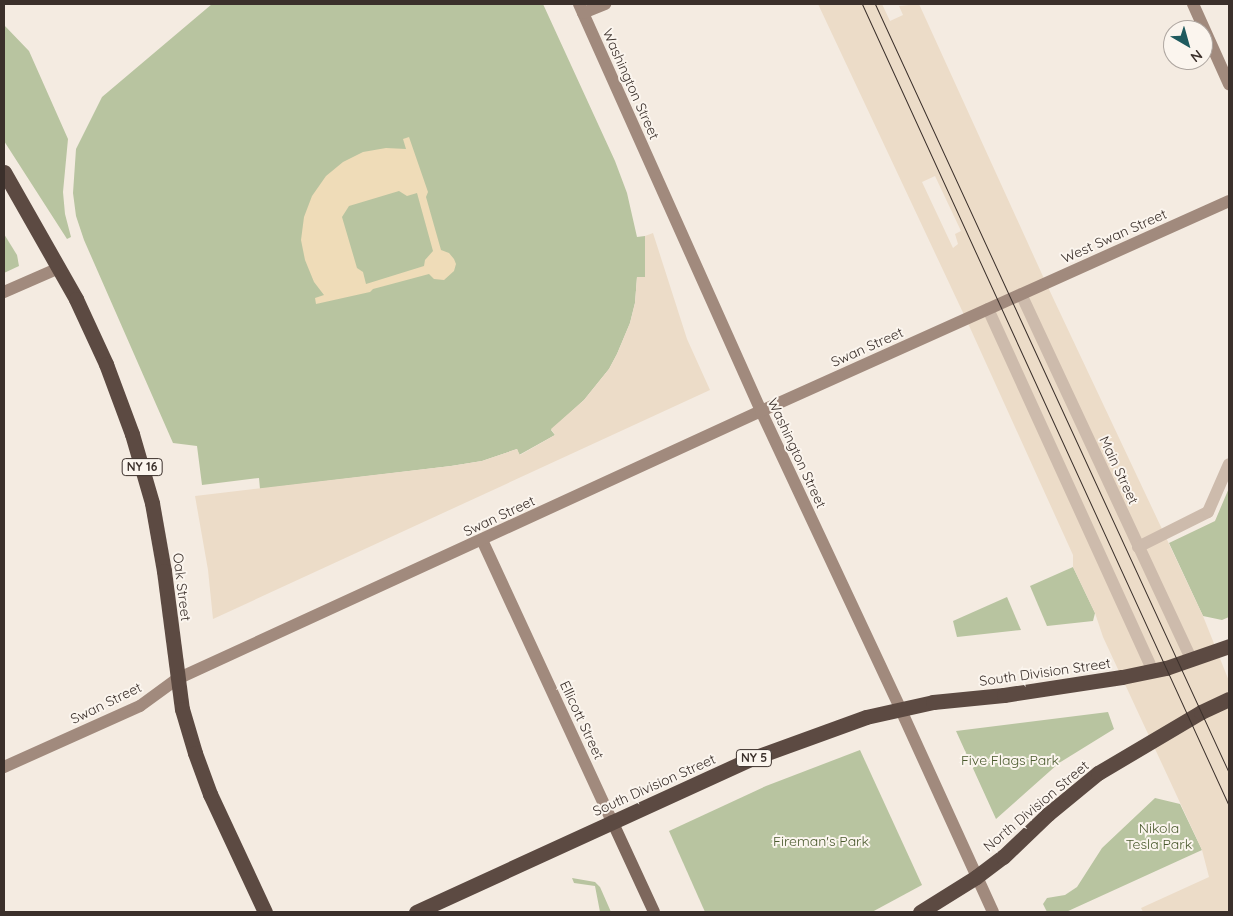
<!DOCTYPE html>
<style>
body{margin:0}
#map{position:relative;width:1233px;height:916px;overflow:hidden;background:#f4ebe1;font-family:Quicksand,sans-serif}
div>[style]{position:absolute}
.green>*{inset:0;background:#b8c4a0}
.sand>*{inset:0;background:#efdcb8}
.plaza>*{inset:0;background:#ecdcc8}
.street>*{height:12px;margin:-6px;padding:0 6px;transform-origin:6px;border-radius:6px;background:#cdbbac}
.secondary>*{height:12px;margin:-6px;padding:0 6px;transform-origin:6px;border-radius:6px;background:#a18a7d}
.primary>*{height:12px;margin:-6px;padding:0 6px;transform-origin:6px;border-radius:6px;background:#7d675c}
.highway>*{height:15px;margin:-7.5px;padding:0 7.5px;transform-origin:7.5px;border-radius:7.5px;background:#5c4a42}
.tram>*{height:1px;margin:-0.5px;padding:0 0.5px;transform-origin:0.5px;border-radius:0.5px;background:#3b302b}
span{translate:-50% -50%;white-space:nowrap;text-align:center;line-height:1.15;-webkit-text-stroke:4px #fbf5ee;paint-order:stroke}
.shield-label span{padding:1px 4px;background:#fbf5ee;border:1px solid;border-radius:4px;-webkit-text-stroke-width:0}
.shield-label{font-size:12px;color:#3b302b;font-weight:700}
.street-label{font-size:14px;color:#3b302b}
.park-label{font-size:14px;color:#4a5a2e}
.frame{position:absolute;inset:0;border:5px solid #3b302b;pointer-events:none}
.north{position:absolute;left:1163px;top:20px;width:50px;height:50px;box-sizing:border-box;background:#fbf5ee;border:1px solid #aea6a0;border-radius:50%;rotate:142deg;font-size:14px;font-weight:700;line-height:20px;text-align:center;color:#3b302b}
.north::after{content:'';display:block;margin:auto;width:18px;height:22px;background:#1f5a5e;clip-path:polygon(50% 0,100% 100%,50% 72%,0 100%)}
</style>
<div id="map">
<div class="green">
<i style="clip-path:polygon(212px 4px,543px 4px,615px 161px,627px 193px,637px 237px,645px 236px,645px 277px,637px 277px,635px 303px,630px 323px,617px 354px,609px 369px,584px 400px,551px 430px,555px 435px,519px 455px,517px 449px,482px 461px,451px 466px,260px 489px,259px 478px,202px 485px,197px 446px,173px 443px,84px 240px,76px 216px,73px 193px,76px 149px,102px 97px)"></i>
<i style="clip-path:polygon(4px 25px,29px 51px,68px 139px,63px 192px,65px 214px,71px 237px,67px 239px,4px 141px)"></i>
<i style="clip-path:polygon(4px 234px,17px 255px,19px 266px,4px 273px)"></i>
<i style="clip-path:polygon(1229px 488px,1229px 617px,1222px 620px,1203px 616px,1169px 543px,1215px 521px)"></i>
<i style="clip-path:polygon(1073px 567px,1095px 613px,1093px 621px,1047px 626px,1030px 586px)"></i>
<i style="clip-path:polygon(1007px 597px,1021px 630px,957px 637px,953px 621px)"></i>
<i style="clip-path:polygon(1108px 712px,1114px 729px,1059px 763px,996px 819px,956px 731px)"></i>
<i style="clip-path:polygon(860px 750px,922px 885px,872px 912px,705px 912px,669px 831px,766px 786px)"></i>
<i style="clip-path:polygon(1155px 798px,1180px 804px,1202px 850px,1066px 912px,1047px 912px,1043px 904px,1047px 898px,1065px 895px,1077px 887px,1102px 848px)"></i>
<i style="clip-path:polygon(572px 878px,595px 882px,600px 887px,611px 912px,600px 912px,595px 886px,574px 883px)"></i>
</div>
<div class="sand">
<i style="clip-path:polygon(evenodd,409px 137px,428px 192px,426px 197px,441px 250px,449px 253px,454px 259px,456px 264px,454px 271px,444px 280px,434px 279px,429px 274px,373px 289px,370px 292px,316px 304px,315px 298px,324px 295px,314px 282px,305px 260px,301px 240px,304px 217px,312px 196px,326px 176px,343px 162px,363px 152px,386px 148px,406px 149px,403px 139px,409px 137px,399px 191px,407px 196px,417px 193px,433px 251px,425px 260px,424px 266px,366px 284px,363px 272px,357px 268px,342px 217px,349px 206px,399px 191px)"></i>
</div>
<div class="plaza">
<i style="clip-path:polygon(evenodd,818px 4px,882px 4px,890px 21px,903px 15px,899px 6px,919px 4px,1046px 283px,1203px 616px,1229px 681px,1229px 912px,1143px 912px,1141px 908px,1209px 877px,1202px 850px,1103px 637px,1095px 613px,1073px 567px,1073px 555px,966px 319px,818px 4px,935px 176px,961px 231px,955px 234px,958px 244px,953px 248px,922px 182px,935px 176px)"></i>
<i style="clip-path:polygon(653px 233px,687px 339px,710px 390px,213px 619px,208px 570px,195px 496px,451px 466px,482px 461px,517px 449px,520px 455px,555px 435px,551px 429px,584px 400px,609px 369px,617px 354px,630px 323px,635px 303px,637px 277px,645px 277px,645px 236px)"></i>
</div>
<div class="street">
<i style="left:1021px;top:294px;width:403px;rotate:65deg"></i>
<i style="left:988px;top:309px;width:398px;rotate:65.5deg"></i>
<i style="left:1138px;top:547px;width:78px;rotate:-26.6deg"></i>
<i style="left:1208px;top:512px;width:52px;rotate:-66.4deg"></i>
</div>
<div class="secondary">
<i style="left:579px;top:4px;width:446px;rotate:65.9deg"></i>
<i style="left:761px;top:411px;width:328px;rotate:64.9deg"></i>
<i style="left:900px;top:708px;width:224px;rotate:65.5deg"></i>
<i style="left:1193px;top:4px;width:88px;rotate:65.8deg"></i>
<i style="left:583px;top:13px;width:24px;rotate:-22deg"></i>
<i style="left:4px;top:292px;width:60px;rotate:-23.6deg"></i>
<i style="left:482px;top:540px;width:310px;rotate:65.2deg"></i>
<i style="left:4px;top:767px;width:149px;rotate:-24.2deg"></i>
<i style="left:140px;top:706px;width:46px;rotate:-36.1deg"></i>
<i style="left:177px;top:679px;width:643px;rotate:-24.65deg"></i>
<i style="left:761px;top:411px;width:513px;rotate:-24.17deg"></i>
</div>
<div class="primary">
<i style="left:612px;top:821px;width:100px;rotate:65.2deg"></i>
</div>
<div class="highway">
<i style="left:4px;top:172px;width:146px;rotate:60.4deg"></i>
<i style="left:76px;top:299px;width:72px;rotate:65.2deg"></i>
<i style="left:106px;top:364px;width:75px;rotate:69.6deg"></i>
<i style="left:132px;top:434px;width:72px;rotate:73.8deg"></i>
<i style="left:152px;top:503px;width:69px;rotate:80deg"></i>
<i style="left:164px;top:571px;width:139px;rotate:82.6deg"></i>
<i style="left:182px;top:709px;width:46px;rotate:73.5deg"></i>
<i style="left:195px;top:753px;width:44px;rotate:69.9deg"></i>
<i style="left:210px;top:794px;width:130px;rotate:65deg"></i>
<i style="left:416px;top:912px;width:371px;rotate:-24.6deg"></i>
<i style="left:753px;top:758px;width:120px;rotate:-19.9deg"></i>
<i style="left:866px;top:717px;width:69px;rotate:-12.6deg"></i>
<i style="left:933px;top:702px;width:71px;rotate:-5.6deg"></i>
<i style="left:1004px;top:695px;width:119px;rotate:-8.7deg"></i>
<i style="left:1122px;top:677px;width:45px;rotate:-11.6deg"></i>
<i style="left:1166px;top:668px;width:67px;rotate:-19.2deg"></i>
<i style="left:920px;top:912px;width:66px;rotate:-32deg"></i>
<i style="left:976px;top:877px;width:34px;rotate:-37deg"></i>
<i style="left:1003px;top:857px;width:62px;rotate:-43.7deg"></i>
<i style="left:1048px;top:814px;width:65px;rotate:-39.4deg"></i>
<i style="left:1098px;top:773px;width:120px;rotate:-30.6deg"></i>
<i style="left:1201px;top:712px;width:31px;rotate:-25deg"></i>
</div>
<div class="tram">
<i style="left:862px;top:4px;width:882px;rotate:65.41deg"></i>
<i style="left:875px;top:4px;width:847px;rotate:65.28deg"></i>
</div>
<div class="shield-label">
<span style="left:142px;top:467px">NY 16</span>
<span style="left:754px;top:758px">NY 5</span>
</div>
<div class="street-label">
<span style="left:631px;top:84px;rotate:66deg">Washington Street</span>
<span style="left:1114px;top:236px;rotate:-24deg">West Swan Street</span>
<span style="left:867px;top:347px;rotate:-24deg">Swan Street</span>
<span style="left:797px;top:453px;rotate:65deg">Washington Street</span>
<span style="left:1119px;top:470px;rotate:65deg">Main Street</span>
<span style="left:499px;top:516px;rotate:-25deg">Swan Street</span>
<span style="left:182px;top:587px;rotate:83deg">Oak Street</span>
<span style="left:1045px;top:672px;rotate:-8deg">South Division Street</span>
<span style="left:106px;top:703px;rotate:-26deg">Swan Street</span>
<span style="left:582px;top:720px;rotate:65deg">Ellicott Street</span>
<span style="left:654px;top:785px;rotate:-24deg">South Division Street</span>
<span style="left:1036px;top:806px;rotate:-40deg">North Division Street</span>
</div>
<div class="park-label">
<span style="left:1010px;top:760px">Five Flags Park</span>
<span style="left:1159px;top:836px">Nikola<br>Tesla Park</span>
<span style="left:821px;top:841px">Fireman's Park</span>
</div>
<div class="frame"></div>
<div class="north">N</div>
</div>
